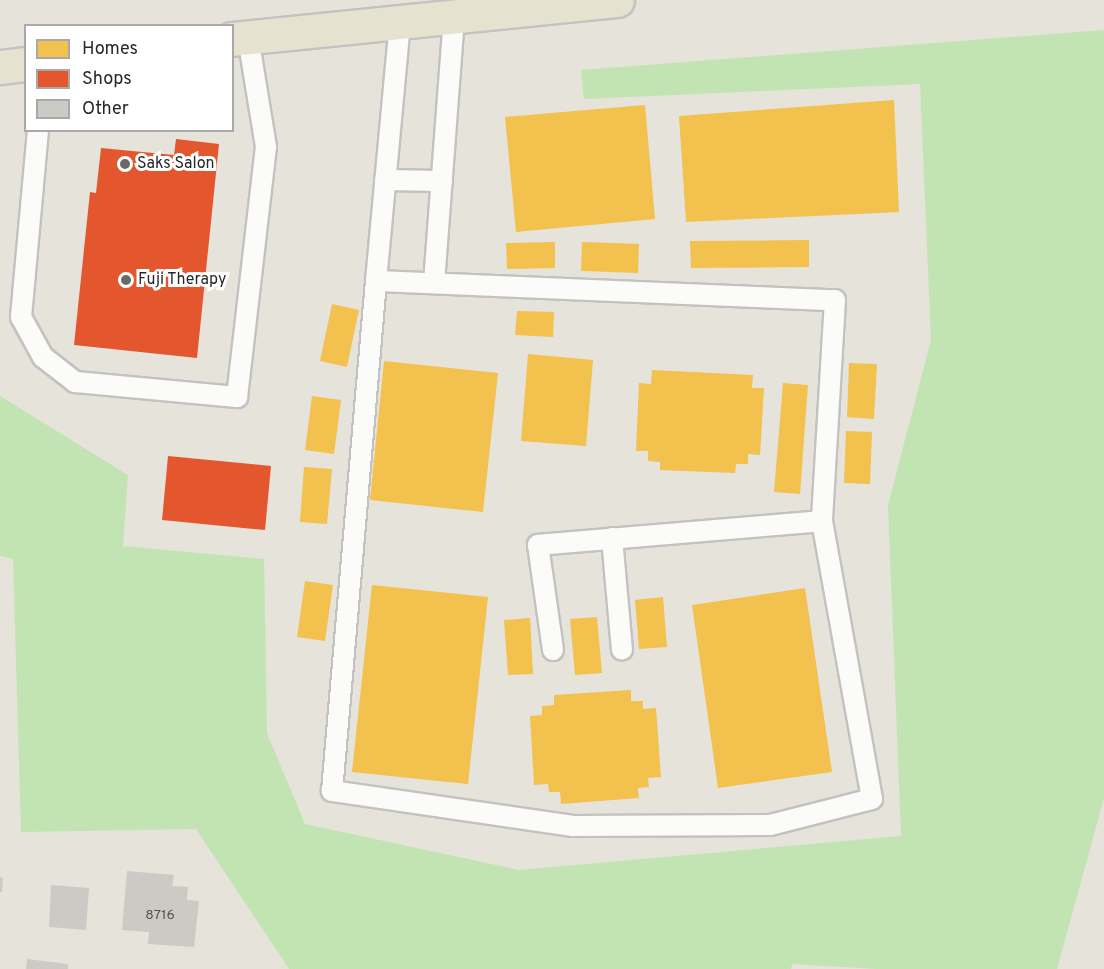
<!DOCTYPE html>
<style>
body{margin:0}
#map{position:relative;width:1104px;height:969px;overflow:hidden;background:#e6e3db;font-family:Overpass,sans-serif}
div>[style]{position:absolute}
.green>*{inset:0;background:#c2e4b2}
.homes>*{inset:0;background:#f2c14e}
.shops>*{inset:0;background:#e4572e}
.building>*{inset:0;background:#cccac5}
.roads{filter:drop-shadow(2px 0 #c3c2c1) drop-shadow(-2px 0 #c3c2c1) drop-shadow(0 2px #c3c2c1) drop-shadow(0 -2px #c3c2c1)}
.service>*{height:20px;margin:-10px;padding:0 10px;transform-origin:10px;border-radius:10px;background:#fbfbfa}
.primary>*{height:33px;margin:-16.5px;padding:0 16.5px;transform-origin:16.5px;border-radius:16.5px;background:#e6e2d0}
.dots>*{width:16px;height:16px;translate:-50% -50%;box-sizing:border-box;border:3px solid #fff;border-radius:50%}
span{translate:-50% -50%;white-space:nowrap;text-align:center;line-height:1.15;-webkit-text-stroke:6px #fff;paint-order:stroke}
.number-label{font-size:14px;color:#525250}
.number-label span{-webkit-text-stroke-width:0}
.poi-label{font-size:16px;color:#272727}
.left{translate:0 -50%;text-align:left}
.legend{position:absolute;left:24px;top:24px;width:210px;height:108px;box-sizing:border-box;background:#fff;border:2px solid #a9a9a9;margin:0;padding:8px 10px;list-style:none;font-size:18px;color:#272727}
.legend li{display:flex;align-items:center;gap:12px;height:30px}
.legend b{width:30px;border:2px solid #a9a9a9}
</style>
<div id="map">
<div class="green">
<i style="clip-path:polygon(1104px 30px,1104px 798px,1057px 969px,877px 969px,792px 964px,791px 969px,289px 969px,196px 829px,21px 832px,13px 559px,0 556px,0 396px,128px 475px,123px 546px,264px 559px,267px 733px,305px 824px,519px 870px,901px 836px,888px 505px,931px 340px,920px 84px,584px 99px,581px 70px)"></i>
</div>
<div class="homes">
<i style="clip-path:polygon(894px 100px,899px 212px,686px 222px,679px 116px)"></i>
<i style="clip-path:polygon(645px 105px,655px 219px,516px 232px,505px 117px)"></i>
<i style="clip-path:polygon(809px 240px,809px 267px,691px 268px,690px 241px)"></i>
<i style="clip-path:polygon(555px 242px,555px 268px,507px 269px,506px 243px)"></i>
<i style="clip-path:polygon(582px 242px,639px 244px,638px 273px,581px 271px)"></i>
<i style="clip-path:polygon(332px 304px,359px 310px,347px 367px,320px 361px)"></i>
<i style="clip-path:polygon(517px 311px,554px 312px,553px 337px,515px 335px)"></i>
<i style="clip-path:polygon(528px 354px,593px 360px,586px 446px,521px 441px)"></i>
<i style="clip-path:polygon(384px 361px,498px 373px,483px 512px,370px 500px)"></i>
<i style="clip-path:polygon(849px 363px,877px 364px,874px 419px,847px 417px)"></i>
<i style="clip-path:polygon(652px 370px,753px 375px,752px 388px,764px 388px,760px 455px,748px 454px,748px 464px,736px 464px,735px 473px,660px 470px,660px 462px,648px 461px,648px 451px,636px 451px,639px 383px,651px 384px)"></i>
<i style="clip-path:polygon(783px 383px,808px 385px,800px 494px,774px 492px)"></i>
<i style="clip-path:polygon(312px 396px,341px 400px,334px 454px,305px 450px)"></i>
<i style="clip-path:polygon(846px 431px,872px 432px,870px 484px,844px 483px)"></i>
<i style="clip-path:polygon(304px 467px,332px 469px,327px 524px,300px 522px)"></i>
<i style="clip-path:polygon(305px 581px,333px 585px,325px 641px,297px 637px)"></i>
<i style="clip-path:polygon(372px 585px,488px 597px,468px 784px,352px 772px)"></i>
<i style="clip-path:polygon(805px 588px,832px 772px,718px 788px,692px 605px)"></i>
<i style="clip-path:polygon(663px 597px,667px 647px,639px 649px,635px 600px)"></i>
<i style="clip-path:polygon(597px 617px,602px 673px,575px 675px,570px 619px)"></i>
<i style="clip-path:polygon(530px 618px,533px 674px,508px 675px,504px 620px)"></i>
<i style="clip-path:polygon(631px 690px,631px 701px,643px 701px,643px 709px,656px 708px,661px 777px,648px 778px,649px 787px,638px 788px,639px 798px,561px 804px,560px 792px,549px 792px,548px 784px,534px 785px,530px 716px,542px 715px,542px 706px,554px 705px,554px 695px)"></i>
</div>
<div class="shops">
<i style="clip-path:polygon(176px 139px,219px 144px,197px 358px,74px 345px,90px 192px,96px 193px,101px 148px,174px 155px)"></i>
<i style="clip-path:polygon(168px 456px,271px 466px,265px 530px,162px 520px)"></i>
</div>
<div class="building">
<i style="clip-path:polygon(127px 871px,174px 875px,172px 886px,188px 887px,187px 900px,199px 901px,194px 947px,148px 944px,149px 932px,122px 930px)"></i>
<i style="clip-path:polygon(0 877px,3px 878px,2px 892px,0 892px)"></i>
<i style="clip-path:polygon(51px 885px,89px 888px,86px 930px,49px 927px)"></i>
<i style="clip-path:polygon(27px 959px,68px 964px,68px 969px,26px 969px)"></i>
</div>
<div class="roads">
<div class="service">
<i style="left:38px;top:130px;width:188px;rotate:95.2deg"></i>
<i style="left:21px;top:317px;width:46px;rotate:61.2deg"></i>
<i style="left:43px;top:357px;width:41px;rotate:38deg"></i>
<i style="left:75px;top:382px;width:163px;rotate:5.3deg"></i>
<i style="left:237px;top:397px;width:252px;rotate:-83.4deg"></i>
<i style="left:266px;top:147px;width:111px;rotate:-99.3deg"></i>
<i style="left:385px;top:180px;width:57px;rotate:1deg"></i>
<i style="left:376px;top:281px;width:459px;rotate:2.4deg"></i>
<i style="left:835px;top:300px;width:221px;rotate:93.4deg"></i>
<i style="left:822px;top:521px;width:282px;rotate:79.8deg"></i>
<i style="left:872px;top:799px;width:105px;rotate:165.7deg"></i>
<i style="left:770px;top:825px;width:197px;rotate:179.7deg"></i>
<i style="left:573px;top:826px;width:244px;rotate:-171.7deg"></i>
<i style="left:332px;top:791px;width:512px;rotate:-85.07deg"></i>
<i style="left:376px;top:281px;width:259px;rotate:-84.7deg"></i>
<i style="left:434px;top:283px;width:266px;rotate:-85.7deg"></i>
<i style="left:612px;top:538px;width:112px;rotate:84.9deg"></i>
<i style="left:553px;top:650px;width:106px;rotate:-98.1deg"></i>
<i style="left:538px;top:545px;width:285px;rotate:-4.8deg"></i>
</div>
<div class="primary">
<i style="left:232px;top:39px;width:387px;rotate:-5.8deg"></i>
<i style="left:0;top:67px;width:26px;rotate:-7deg"></i>
</div>
</div>
<div class="dots">
<i style="left:125px;top:164px;background:#6a6966"></i>
<i style="left:126px;top:280px;background:#6a6966"></i>
</div>
<div class="number-label">
<span style="left:160px;top:916px">8716</span>
</div>
<div class="poi-label">
<span class="left" style="left:137px;top:164px">Saks Salon</span>
<span class="left" style="left:138px;top:280px">Fuji Therapy</span>
</div>
<ul class="legend">
<li><b style="height:16px;background:#f2c14e"></b>Homes</li>
<li><b style="height:16px;background:#e4572e"></b>Shops</li>
<li><b style="height:16px;background:#cccac5"></b>Other</li>
</ul>
</div>
